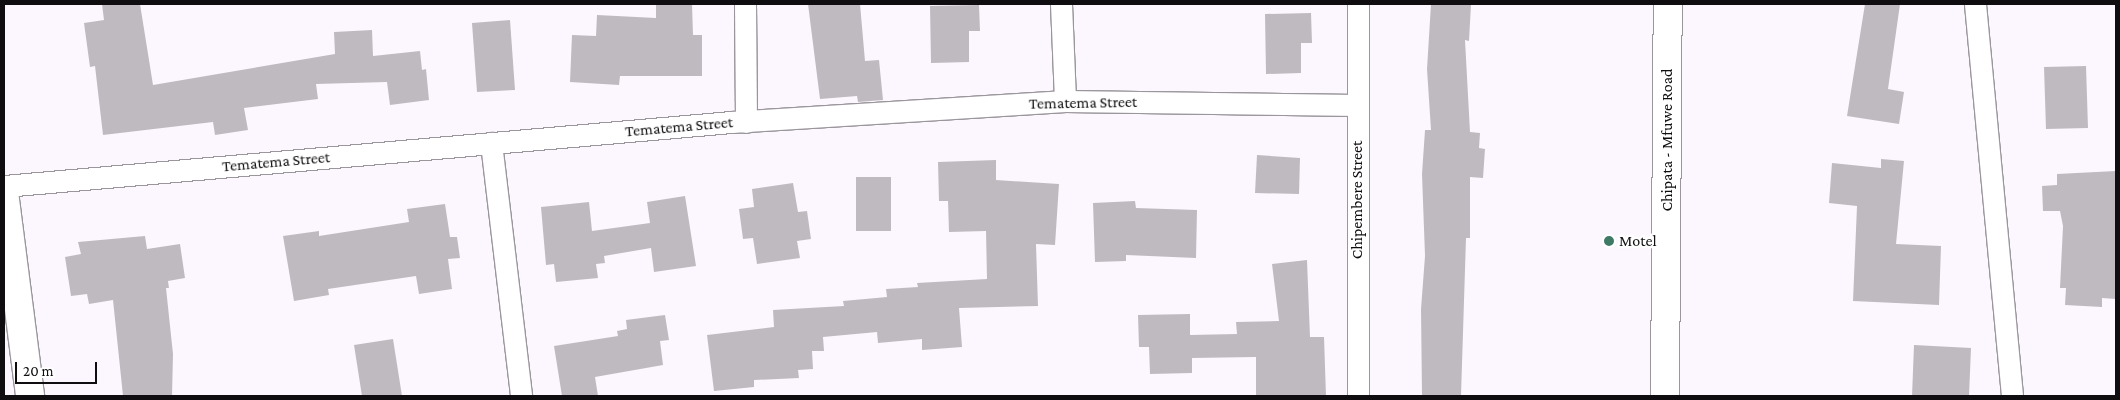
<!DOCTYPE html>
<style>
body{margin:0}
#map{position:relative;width:2120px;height:400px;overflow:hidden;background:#fcf7fe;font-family:"Crimson Pro",serif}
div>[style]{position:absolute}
.building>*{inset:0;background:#bfbac0}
.roads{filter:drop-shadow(1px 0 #9a969c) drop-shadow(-1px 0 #9a969c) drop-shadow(0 1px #9a969c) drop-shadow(0 -1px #9a969c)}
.street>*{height:21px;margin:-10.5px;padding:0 10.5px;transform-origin:10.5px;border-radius:10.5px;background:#fff}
.secondary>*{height:28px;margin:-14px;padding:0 14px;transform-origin:14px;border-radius:14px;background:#fff}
.primary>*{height:28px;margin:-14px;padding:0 14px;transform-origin:14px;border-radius:14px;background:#fff}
.dots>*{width:14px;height:14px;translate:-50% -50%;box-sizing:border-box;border:2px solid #fff;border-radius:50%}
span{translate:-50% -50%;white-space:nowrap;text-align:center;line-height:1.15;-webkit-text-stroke:4.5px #fff;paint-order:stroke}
.street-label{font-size:16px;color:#0f0d0f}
.poi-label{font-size:16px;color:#0f0d0f}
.left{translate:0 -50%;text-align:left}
.frame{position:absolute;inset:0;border:5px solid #0f0d0f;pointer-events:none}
.scale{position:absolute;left:15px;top:362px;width:82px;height:22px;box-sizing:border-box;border:2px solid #0f0d0f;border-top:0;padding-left:6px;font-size:15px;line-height:18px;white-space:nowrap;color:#0f0d0f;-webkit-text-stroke:4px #fff;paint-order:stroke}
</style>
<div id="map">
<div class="building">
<i style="clip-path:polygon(102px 4px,140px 4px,153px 85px,335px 54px,334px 32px,372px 30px,373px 56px,420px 51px,422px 70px,426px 69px,429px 100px,390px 105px,387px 82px,316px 84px,318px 99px,244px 108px,248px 130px,215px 135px,213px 122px,103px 135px,95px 66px,90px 67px,84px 23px,104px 20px)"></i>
<i style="clip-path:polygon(656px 4px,692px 4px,693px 35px,702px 35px,702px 76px,620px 76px,619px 85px,570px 82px,572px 35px,596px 36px,597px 15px,656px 18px)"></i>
<i style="clip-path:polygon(808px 4px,860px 4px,865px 61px,879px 60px,883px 100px,858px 102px,857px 96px,820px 99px)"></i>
<i style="clip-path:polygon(1431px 4px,1471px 4px,1469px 41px,1465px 40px,1470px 132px,1480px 133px,1479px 148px,1485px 149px,1483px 178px,1470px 177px,1470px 238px,1466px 238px,1461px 396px,1422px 396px,1421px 309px,1425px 256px,1422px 174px,1425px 130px,1431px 130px,1427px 69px)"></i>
<i style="clip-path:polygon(1865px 4px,1900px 4px,1888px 89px,1904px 92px,1899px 124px,1847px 116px)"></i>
<i style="clip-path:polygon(979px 5px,980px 31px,969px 31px,969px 62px,931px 63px,930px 6px)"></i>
<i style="clip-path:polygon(1311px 13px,1312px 43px,1301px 43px,1301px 73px,1266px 74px,1265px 14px)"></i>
<i style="clip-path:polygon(510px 20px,515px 90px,477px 92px,472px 23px)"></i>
<i style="clip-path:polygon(2086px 66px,2088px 128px,2046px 129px,2044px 67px)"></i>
<i style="clip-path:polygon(1257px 155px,1300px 158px,1299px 194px,1255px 193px)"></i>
<i style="clip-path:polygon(1881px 159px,1904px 161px,1896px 244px,1941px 246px,1939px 305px,1853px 301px,1857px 206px,1829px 203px,1832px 163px,1881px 168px)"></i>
<i style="clip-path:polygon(996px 160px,996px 180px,1059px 184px,1055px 245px,1036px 244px,1038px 306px,959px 308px,962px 347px,922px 350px,922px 339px,878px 343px,877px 332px,823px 337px,824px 351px,812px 351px,813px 369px,798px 370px,799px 378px,754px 380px,754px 387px,714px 391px,707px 335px,774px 327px,773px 310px,844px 306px,843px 301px,887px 297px,886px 289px,918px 287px,917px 283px,987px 279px,986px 231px,949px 232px,948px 201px,939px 201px,938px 162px)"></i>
<i style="clip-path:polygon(2116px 171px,2116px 299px,2102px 298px,2102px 307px,2065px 305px,2066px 288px,2060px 288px,2063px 226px,2060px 211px,2043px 211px,2042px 186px,2057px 185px,2057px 174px)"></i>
<i style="clip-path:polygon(856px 177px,891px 177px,891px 231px,856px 231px)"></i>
<i style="clip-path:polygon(793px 183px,798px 212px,807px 211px,811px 239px,797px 241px,800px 258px,757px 264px,753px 238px,743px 239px,739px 209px,754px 207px,752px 189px)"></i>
<i style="clip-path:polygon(685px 196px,696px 266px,654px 272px,651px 248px,604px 256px,605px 263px,596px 264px,598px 278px,556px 282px,554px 264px,546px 265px,541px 207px,589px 202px,592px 231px,650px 223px,647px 202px)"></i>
<i style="clip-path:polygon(1135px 201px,1136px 208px,1197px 210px,1196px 258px,1126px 255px,1126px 261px,1095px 262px,1093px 203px)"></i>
<i style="clip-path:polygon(445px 204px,450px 237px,457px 237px,460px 258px,448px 259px,452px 289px,419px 294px,416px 276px,328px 289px,329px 295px,294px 301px,283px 236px,319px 231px,319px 236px,409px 222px,407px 209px)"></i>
<i style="clip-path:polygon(145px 236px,147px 249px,180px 244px,185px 278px,168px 281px,169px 288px,166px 288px,173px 354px,172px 396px,123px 396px,113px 300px,89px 304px,87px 294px,71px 296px,65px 257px,81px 254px,78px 242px)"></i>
<i style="clip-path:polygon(1307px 260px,1310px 337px,1324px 337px,1326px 396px,1256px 396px,1256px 357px,1192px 358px,1192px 373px,1150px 374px,1149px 347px,1139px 347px,1138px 315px,1190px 314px,1190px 335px,1237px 334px,1236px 322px,1279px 321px,1272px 264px)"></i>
<i style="clip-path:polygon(665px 315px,669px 340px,660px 341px,663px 365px,595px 377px,598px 396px,562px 396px,554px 346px,618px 336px,617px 331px,627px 329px,626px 320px)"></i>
<i style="clip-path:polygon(393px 339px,402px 396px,362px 396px,354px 345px)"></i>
<i style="clip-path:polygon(1914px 345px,1971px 348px,1969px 396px,1912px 396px)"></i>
</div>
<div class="roads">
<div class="street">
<i style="left:745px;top:4px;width:118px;rotate:89.5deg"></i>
<i style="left:1061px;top:4px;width:97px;rotate:87.6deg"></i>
<i style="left:1358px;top:4px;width:392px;rotate:90deg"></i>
<i style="left:1975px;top:4px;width:394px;rotate:84.6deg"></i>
<i style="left:491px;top:143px;width:255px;rotate:83.2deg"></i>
<i style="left:4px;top:186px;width:730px;rotate:-5.03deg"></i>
<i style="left:731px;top:122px;width:335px;rotate:-3.6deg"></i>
<i style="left:1065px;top:101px;width:291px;rotate:0.8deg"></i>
</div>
<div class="secondary">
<i style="left:4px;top:192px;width:206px;rotate:82.7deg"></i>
</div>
<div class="primary">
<i style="left:1665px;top:396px;width:392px;rotate:-89.6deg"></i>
</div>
</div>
<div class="dots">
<i style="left:1609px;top:241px;background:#3e7a66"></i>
</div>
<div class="street-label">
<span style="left:1083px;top:103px;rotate:-1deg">Tematema Street</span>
<span style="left:679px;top:127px;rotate:-5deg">Tematema Street</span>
<span style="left:1667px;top:140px;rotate:-90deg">Chipata - Mfuwe Road</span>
<span style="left:276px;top:162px;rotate:-5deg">Tematema Street</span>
<span style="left:1357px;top:200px;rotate:-90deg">Chipembere Street</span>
</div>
<div class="poi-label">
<span class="left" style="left:1619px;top:241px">Motel</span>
</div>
<div class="frame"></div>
<div class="scale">20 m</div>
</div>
